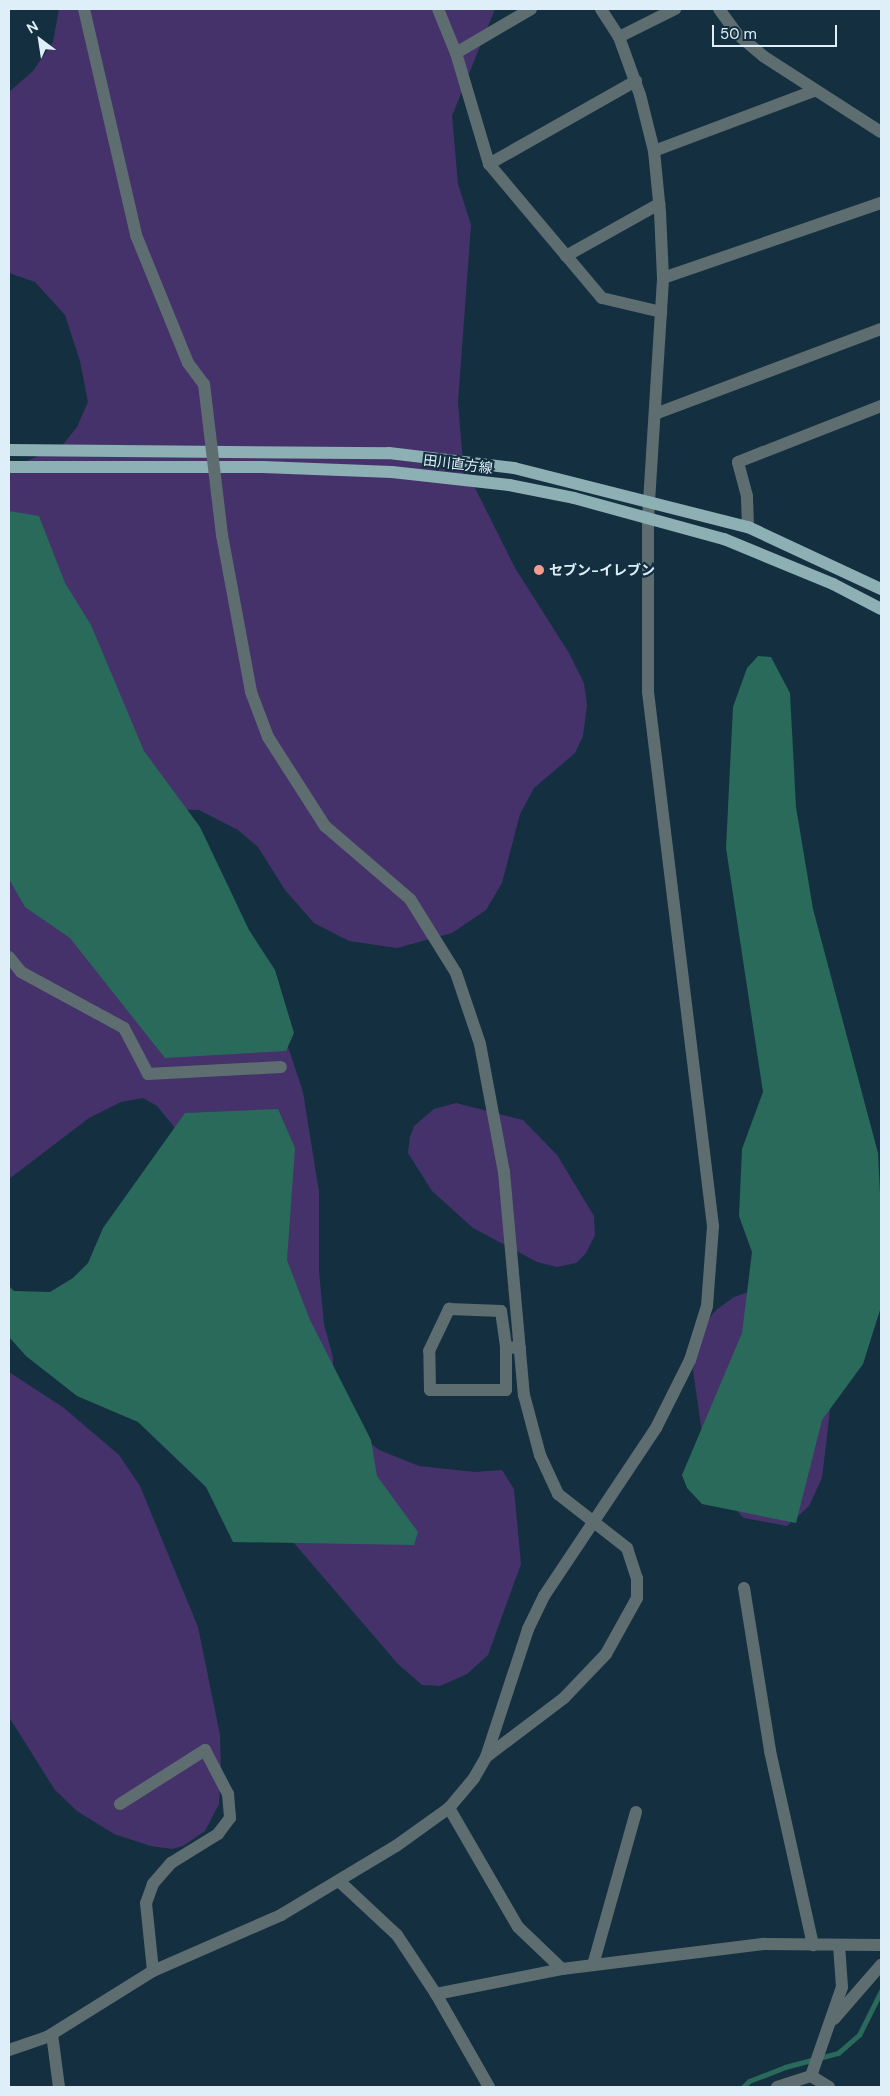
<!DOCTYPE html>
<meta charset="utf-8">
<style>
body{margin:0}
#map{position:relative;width:890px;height:2096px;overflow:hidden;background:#143040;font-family:"DM Sans","Noto Sans JP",sans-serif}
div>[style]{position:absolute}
.green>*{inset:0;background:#45326b}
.water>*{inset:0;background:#296a5b}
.stream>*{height:5px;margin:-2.5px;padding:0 2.5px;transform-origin:2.5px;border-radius:2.5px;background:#296a5b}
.minor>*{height:12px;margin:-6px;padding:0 6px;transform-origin:6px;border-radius:6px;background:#5e6e70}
.tertiary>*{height:12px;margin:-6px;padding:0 6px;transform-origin:6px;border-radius:6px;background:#5e6e70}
.primary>*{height:12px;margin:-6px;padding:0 6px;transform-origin:6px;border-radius:6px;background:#8db0b4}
.minor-bridge>*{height:12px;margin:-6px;padding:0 6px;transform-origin:6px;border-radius:6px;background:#5e6e70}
.dots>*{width:14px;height:14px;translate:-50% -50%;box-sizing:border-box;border:2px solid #143040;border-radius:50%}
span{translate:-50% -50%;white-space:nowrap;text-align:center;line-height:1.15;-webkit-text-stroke:4.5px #143040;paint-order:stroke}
.street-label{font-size:14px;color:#dfeff9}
.poi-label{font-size:14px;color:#dfeff9;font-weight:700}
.left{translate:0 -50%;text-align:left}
.frame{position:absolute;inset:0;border:10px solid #dfeff9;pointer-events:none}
.north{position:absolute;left:15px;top:15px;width:50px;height:50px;-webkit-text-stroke:4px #143040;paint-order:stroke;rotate:329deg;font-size:14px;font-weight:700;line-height:20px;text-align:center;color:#dfeff9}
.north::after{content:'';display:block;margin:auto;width:18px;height:22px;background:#dfeff9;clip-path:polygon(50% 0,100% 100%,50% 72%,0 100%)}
.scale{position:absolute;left:712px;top:25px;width:125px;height:22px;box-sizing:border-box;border:2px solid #dfeff9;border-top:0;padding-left:6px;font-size:15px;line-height:18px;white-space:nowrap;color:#dfeff9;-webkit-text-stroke:4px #143040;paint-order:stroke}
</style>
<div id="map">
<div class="green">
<i style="clip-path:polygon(59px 9px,495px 9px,452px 116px,458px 184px,471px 225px,458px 402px,463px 464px,515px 568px,569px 653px,584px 683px,587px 705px,583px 736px,575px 753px,534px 788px,520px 814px,502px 883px,486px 910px,452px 933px,397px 948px,349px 941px,314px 923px,285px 890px,258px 847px,238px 830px,199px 810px,129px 808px,9px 724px,9px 468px,61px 447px,77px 427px,88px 402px,80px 361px,65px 315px,35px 282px,9px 273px,9px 92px,33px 71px,53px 42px)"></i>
<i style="clip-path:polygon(9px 851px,287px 1044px,303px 1092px,319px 1192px,319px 1271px,324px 1324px,333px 1358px,333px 1389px,350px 1427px,379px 1450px,419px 1466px,475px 1472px,502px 1470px,514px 1489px,521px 1564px,488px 1655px,467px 1674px,440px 1686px,422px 1685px,398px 1664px,269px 1514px,181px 1135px,157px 1106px,143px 1098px,121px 1102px,89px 1118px,9px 1179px)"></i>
<i style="clip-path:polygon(456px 1103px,523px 1120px,557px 1155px,594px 1216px,595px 1235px,586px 1253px,576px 1263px,557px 1267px,537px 1262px,473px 1228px,432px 1191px,408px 1153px,410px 1137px,414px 1126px,434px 1109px)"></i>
<i style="clip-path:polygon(774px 1283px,827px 1348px,830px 1410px,822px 1478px,809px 1506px,787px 1526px,744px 1518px,735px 1509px,703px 1440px,693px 1370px,702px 1327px,716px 1310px,734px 1297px)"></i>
<i style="clip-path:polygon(9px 1372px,64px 1408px,119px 1455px,140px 1486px,198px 1627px,220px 1735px,221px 1773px,219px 1804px,205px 1831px,183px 1846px,172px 1849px,151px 1846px,114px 1834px,77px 1811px,55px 1790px,9px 1717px)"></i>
</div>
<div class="water">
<i style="clip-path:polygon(9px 511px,39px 516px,65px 583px,91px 625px,144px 751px,200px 827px,249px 930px,275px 970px,294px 1033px,286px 1051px,165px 1058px,70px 938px,25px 907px,9px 879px)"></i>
<i style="clip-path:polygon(758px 656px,771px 657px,790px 693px,796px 807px,813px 909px,878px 1153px,881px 1214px,881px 1307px,863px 1364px,822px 1420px,796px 1523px,702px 1504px,687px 1488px,682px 1475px,742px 1333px,752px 1252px,739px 1216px,742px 1149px,763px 1092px,726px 848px,733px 707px,747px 668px)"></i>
<i style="clip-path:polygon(278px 1109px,295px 1148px,287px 1260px,310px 1320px,371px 1440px,377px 1476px,418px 1532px,414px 1545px,233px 1542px,206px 1487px,138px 1422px,77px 1396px,26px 1356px,9px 1337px,9px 1286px,14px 1291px,50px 1292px,73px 1278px,88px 1263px,103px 1228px,185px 1113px)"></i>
</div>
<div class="stream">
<i style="left:743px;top:2087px;width:8px;rotate:-45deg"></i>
<i style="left:749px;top:2081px;width:39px;rotate:-21deg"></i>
<i style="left:785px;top:2067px;width:55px;rotate:-14.8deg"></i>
<i style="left:838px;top:2053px;width:28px;rotate:-41deg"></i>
<i style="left:859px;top:2035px;width:49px;rotate:-63.4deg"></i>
</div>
<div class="minor">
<i style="left:84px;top:9px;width:232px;rotate:77deg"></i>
<i style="left:136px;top:235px;width:138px;rotate:67.9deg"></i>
<i style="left:188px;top:363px;width:26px;rotate:53deg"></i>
<i style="left:438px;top:9px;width:48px;rotate:67.8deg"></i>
<i style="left:456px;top:53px;width:87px;rotate:-30.4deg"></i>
<i style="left:719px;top:9px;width:31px;rotate:54deg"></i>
<i style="left:737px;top:34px;width:34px;rotate:40deg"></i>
<i style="left:763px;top:56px;width:140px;rotate:32.8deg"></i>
<i style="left:619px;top:37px;width:63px;rotate:-26.6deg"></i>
<i style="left:456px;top:53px;width:116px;rotate:73.4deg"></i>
<i style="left:489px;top:164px;width:169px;rotate:-29.5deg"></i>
<i style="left:654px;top:151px;width:171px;rotate:-20.6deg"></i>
<i style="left:489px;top:164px;width:175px;rotate:49.9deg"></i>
<i style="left:602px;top:298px;width:61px;rotate:13.3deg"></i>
<i style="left:566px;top:256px;width:107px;rotate:-29.2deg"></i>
<i style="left:663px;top:278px;width:231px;rotate:-19deg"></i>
<i style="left:655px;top:414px;width:241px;rotate:-20.6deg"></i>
<i style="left:748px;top:527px;width:31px;rotate:-92deg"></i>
<i style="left:747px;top:496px;width:35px;rotate:-105deg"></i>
<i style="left:738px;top:462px;width:154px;rotate:-21.4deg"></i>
<i style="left:222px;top:535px;width:160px;rotate:79.5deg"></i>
<i style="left:251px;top:692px;width:48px;rotate:69.3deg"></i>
<i style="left:268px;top:737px;width:106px;rotate:57.4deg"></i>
<i style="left:325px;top:826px;width:112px;rotate:40.7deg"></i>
<i style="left:410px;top:899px;width:87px;rotate:58.1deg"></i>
<i style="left:456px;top:973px;width:75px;rotate:71.3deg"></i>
<i style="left:480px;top:1044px;width:130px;rotate:79.4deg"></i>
<i style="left:504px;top:1172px;width:224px;rotate:84.9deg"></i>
<i style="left:524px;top:1395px;width:62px;rotate:75.1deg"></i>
<i style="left:540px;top:1455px;width:43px;rotate:65.2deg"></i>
<i style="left:558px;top:1494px;width:88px;rotate:38deg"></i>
<i style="left:627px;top:1548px;width:32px;rotate:72deg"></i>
<i style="left:637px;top:1578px;width:20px;rotate:90deg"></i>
<i style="left:637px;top:1598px;width:64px;rotate:119deg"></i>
<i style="left:606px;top:1654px;width:61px;rotate:133.7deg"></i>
<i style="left:564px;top:1698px;width:98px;rotate:142.9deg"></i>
<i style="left:9px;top:957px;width:19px;rotate:51deg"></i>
<i style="left:21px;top:972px;width:117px;rotate:28.5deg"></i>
<i style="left:124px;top:1028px;width:52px;rotate:62.4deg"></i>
<i style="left:148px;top:1074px;width:133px;rotate:-3deg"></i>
<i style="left:506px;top:1347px;width:43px;rotate:90deg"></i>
<i style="left:506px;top:1390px;width:76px;rotate:180deg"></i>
<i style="left:430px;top:1390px;width:39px;rotate:-91deg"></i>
<i style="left:429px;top:1351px;width:47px;rotate:-64.5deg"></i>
<i style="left:449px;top:1309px;width:52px;rotate:2.2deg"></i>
<i style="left:501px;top:1311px;width:36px;rotate:82deg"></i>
<i style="left:506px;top:1347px;width:14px;rotate:4deg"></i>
<i style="left:744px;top:1588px;width:165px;rotate:80.9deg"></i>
<i style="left:770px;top:1751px;width:199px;rotate:77.5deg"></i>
<i style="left:120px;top:1804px;width:101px;rotate:-32.4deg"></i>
<i style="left:205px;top:1750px;width:50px;rotate:62.4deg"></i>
<i style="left:228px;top:1794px;width:24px;rotate:85deg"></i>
<i style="left:230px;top:1818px;width:20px;rotate:127deg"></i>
<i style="left:218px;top:1834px;width:55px;rotate:148.3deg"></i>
<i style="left:171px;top:1863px;width:28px;rotate:131deg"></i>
<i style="left:153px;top:1884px;width:20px;rotate:110deg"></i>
<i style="left:146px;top:1903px;width:68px;rotate:84.1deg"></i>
<i style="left:339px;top:1881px;width:79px;rotate:43deg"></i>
<i style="left:397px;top:1935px;width:71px;rotate:56.5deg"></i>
<i style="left:436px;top:1994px;width:107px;rotate:60.3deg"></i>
<i style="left:593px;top:1965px;width:159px;rotate:-74.3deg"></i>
<i style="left:562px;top:1969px;width:61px;rotate:-136.3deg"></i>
<i style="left:518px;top:1927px;width:138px;rotate:-120.1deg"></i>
<i style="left:449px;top:1808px;width:39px;rotate:-50deg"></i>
<i style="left:474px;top:1778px;width:24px;rotate:-60deg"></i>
<i style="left:486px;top:1757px;width:135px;rotate:-71.8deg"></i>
<i style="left:528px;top:1629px;width:37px;rotate:-64deg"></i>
<i style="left:544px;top:1596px;width:202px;rotate:-56.3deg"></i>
<i style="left:656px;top:1428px;width:76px;rotate:-63.4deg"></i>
<i style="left:690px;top:1360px;width:57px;rotate:-72.5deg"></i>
<i style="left:707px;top:1306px;width:80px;rotate:-85.7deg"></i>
<i style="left:713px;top:1226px;width:538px;rotate:-96.94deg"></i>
<i style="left:648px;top:692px;width:174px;rotate:-90deg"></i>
<i style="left:648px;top:518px;width:240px;rotate:-86.4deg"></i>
<i style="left:663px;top:278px;width:66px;rotate:-92.6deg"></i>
<i style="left:660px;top:212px;width:61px;rotate:-95.6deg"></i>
<i style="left:654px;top:151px;width:58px;rotate:-104deg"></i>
<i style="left:640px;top:95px;width:62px;rotate:-109.9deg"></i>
<i style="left:619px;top:37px;width:33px;rotate:-123deg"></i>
<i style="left:436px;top:1994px;width:128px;rotate:-11.2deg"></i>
<i style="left:562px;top:1969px;width:204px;rotate:-7.1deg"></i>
<i style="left:764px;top:1944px;width:117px;rotate:0.5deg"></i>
<i style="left:834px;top:2019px;width:72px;rotate:-49deg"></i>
<i style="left:52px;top:2034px;width:53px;rotate:82.5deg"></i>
<i style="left:811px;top:2076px;width:21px;rotate:31deg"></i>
<i style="left:777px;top:2087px;width:36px;rotate:-18deg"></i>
<i style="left:811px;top:2076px;width:94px;rotate:-70.8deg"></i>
<i style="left:842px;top:1987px;width:42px;rotate:-94.1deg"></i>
</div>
<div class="tertiary">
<i style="left:9px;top:2050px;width:40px;rotate:-18.9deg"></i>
<i style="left:47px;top:2037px;width:125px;rotate:-31.9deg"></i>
<i style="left:153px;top:1971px;width:140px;rotate:-23.6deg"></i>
<i style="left:281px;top:1915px;width:134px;rotate:-31deg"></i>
<i style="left:396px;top:1846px;width:65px;rotate:-35.6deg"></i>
</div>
<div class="primary">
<i style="left:9px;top:450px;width:380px;rotate:0.5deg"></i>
<i style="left:389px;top:453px;width:126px;rotate:6.8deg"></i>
<i style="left:514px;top:468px;width:241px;rotate:14.2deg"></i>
<i style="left:748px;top:527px;width:147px;rotate:25deg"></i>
<i style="left:9px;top:467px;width:254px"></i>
<i style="left:263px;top:467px;width:129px;rotate:2.2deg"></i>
<i style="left:392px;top:472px;width:118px;rotate:6.3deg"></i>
<i style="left:509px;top:485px;width:66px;rotate:11.3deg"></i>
<i style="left:574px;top:498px;width:156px;rotate:15.3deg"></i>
<i style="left:724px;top:539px;width:118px;rotate:22.4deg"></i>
<i style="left:833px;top:584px;width:54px;rotate:27.5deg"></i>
</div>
<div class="minor-bridge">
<i style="left:204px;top:384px;width:152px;rotate:83.2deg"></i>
</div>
<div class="dots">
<i style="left:539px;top:570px;background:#f59c91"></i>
</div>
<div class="street-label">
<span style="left:458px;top:464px;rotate:7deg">田川直方線</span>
</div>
<div class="poi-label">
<span class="left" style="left:549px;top:570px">セブン-イレブン</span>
</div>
<div class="frame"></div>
<div class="north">N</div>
<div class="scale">50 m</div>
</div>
